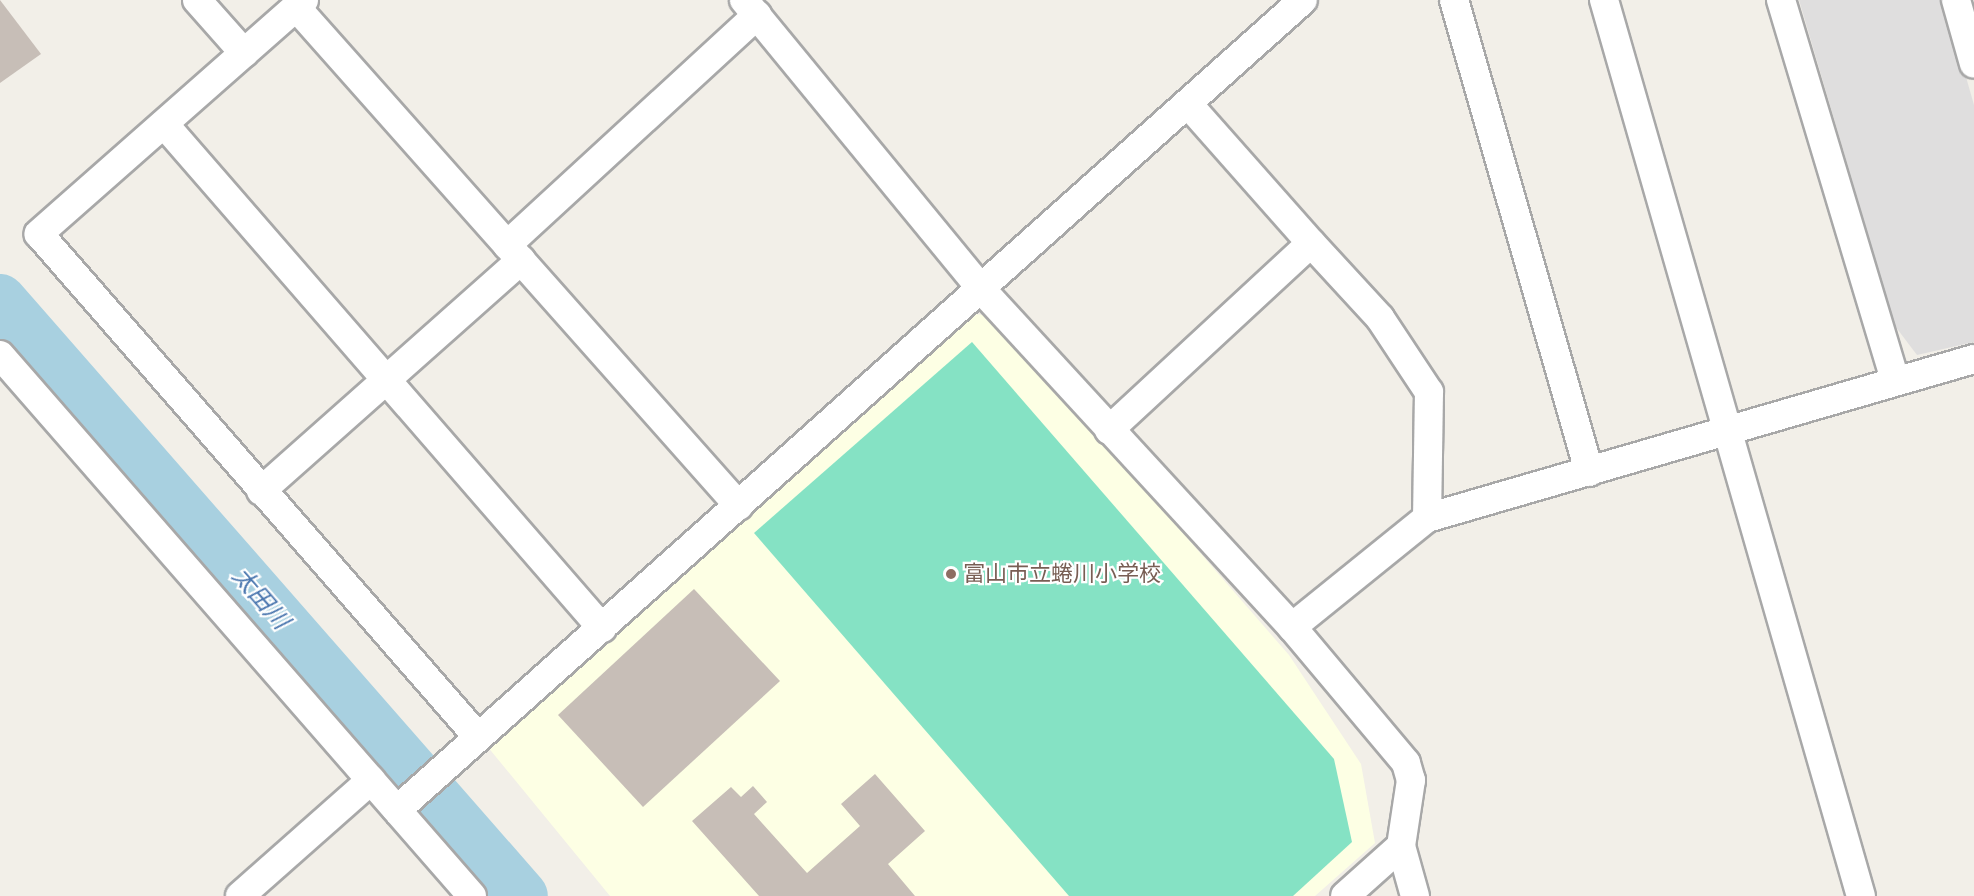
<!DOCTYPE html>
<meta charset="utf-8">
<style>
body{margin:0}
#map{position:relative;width:1974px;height:896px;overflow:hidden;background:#f2efe8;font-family:Figtree,"Noto Sans JP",sans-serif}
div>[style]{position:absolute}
.residential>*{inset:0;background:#dfdede}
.education>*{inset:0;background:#fdffe4}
.pitch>*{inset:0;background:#85e2c4}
.river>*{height:52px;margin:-26px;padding:0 26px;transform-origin:26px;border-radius:26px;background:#a8d0e0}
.building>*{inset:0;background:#c7beb7}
.roads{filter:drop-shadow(2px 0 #a8a8a8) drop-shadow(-2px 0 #a8a8a8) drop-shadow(0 2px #a8a8a8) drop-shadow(0 -2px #a8a8a8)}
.street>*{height:28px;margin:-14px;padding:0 14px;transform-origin:14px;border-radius:14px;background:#fff}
.dots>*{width:16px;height:16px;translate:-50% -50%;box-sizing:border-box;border:3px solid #fff;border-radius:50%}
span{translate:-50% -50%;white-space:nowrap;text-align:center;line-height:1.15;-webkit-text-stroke:4.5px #fff;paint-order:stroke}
.education-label{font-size:22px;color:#785e54}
.left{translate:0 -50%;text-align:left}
.water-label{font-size:24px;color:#4774ad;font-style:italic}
</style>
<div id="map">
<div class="residential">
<i style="clip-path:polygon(1799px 0,1944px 0,1974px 105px,1974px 342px,1917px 355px,1895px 326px)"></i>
</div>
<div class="education">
<i style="clip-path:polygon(974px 314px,994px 316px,1289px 655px,1361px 764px,1375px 843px,1315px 896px,610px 896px,487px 746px)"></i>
</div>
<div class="pitch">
<i style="clip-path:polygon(972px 342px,1334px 759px,1352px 842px,1293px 896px,1069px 896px,754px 533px)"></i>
</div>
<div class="river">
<i style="left:0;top:300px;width:792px;rotate:48.79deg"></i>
</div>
<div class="building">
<i style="clip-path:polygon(0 0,41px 54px,0 83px)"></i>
<i style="clip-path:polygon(694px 589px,780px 681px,643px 807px,558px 715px)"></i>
<i style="clip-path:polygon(875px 774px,925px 831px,888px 864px,915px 896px,759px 896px,692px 821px,731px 787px,741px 797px,753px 786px,767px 802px,754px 814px,807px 873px,860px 826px,841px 804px)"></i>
</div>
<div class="roads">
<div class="street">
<i style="left:197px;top:0;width:71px;rotate:48.4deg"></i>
<i style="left:304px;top:0;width:354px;rotate:138.6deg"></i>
<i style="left:39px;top:234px;width:666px;rotate:48.89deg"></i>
<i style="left:744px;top:0;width:377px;rotate:50.6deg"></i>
<i style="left:983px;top:291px;width:456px;rotate:47.4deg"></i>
<i style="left:1292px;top:627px;width:177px;rotate:50deg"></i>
<i style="left:1406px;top:763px;width:18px;rotate:74deg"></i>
<i style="left:1411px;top:780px;width:67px;rotate:98.6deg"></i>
<i style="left:1401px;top:846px;width:75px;rotate:138.2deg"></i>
<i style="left:1454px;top:0;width:491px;rotate:74deg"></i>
<i style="left:1604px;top:0;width:932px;rotate:74deg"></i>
<i style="left:1781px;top:0;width:397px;rotate:73.3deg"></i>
<i style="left:1956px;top:0;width:66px;rotate:74.3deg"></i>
<i style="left:296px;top:7px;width:667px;rotate:48.4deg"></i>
<i style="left:164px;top:124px;width:668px;rotate:49.01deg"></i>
<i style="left:1311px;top:243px;width:102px;rotate:47.4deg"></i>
<i style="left:1380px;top:318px;width:89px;rotate:56.5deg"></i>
<i style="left:1429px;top:392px;width:126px;rotate:90.9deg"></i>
<i style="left:507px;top:245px;width:340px;rotate:-42.6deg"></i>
<i style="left:0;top:355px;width:718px;rotate:48.9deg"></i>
<i style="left:1109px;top:430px;width:275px;rotate:-42.8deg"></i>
<i style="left:1311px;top:243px;width:186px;rotate:-131.5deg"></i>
<i style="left:261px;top:491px;width:348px;rotate:-41.6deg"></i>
<i style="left:1292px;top:627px;width:174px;rotate:-38.9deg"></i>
<i style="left:1427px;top:518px;width:570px;rotate:-16.21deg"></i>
<i style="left:397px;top:810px;width:1215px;rotate:-41.8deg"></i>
<i style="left:1401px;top:846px;width:52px;rotate:74.4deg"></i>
<i style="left:240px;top:896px;width:175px;rotate:-41.5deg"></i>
</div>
</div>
<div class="dots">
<i style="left:951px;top:574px;background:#8d6e63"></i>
</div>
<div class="education-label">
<span class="left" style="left:963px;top:574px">富山市立蜷川小学校</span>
</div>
<div class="water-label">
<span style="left:261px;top:598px;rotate:49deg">太田川</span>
</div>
</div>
